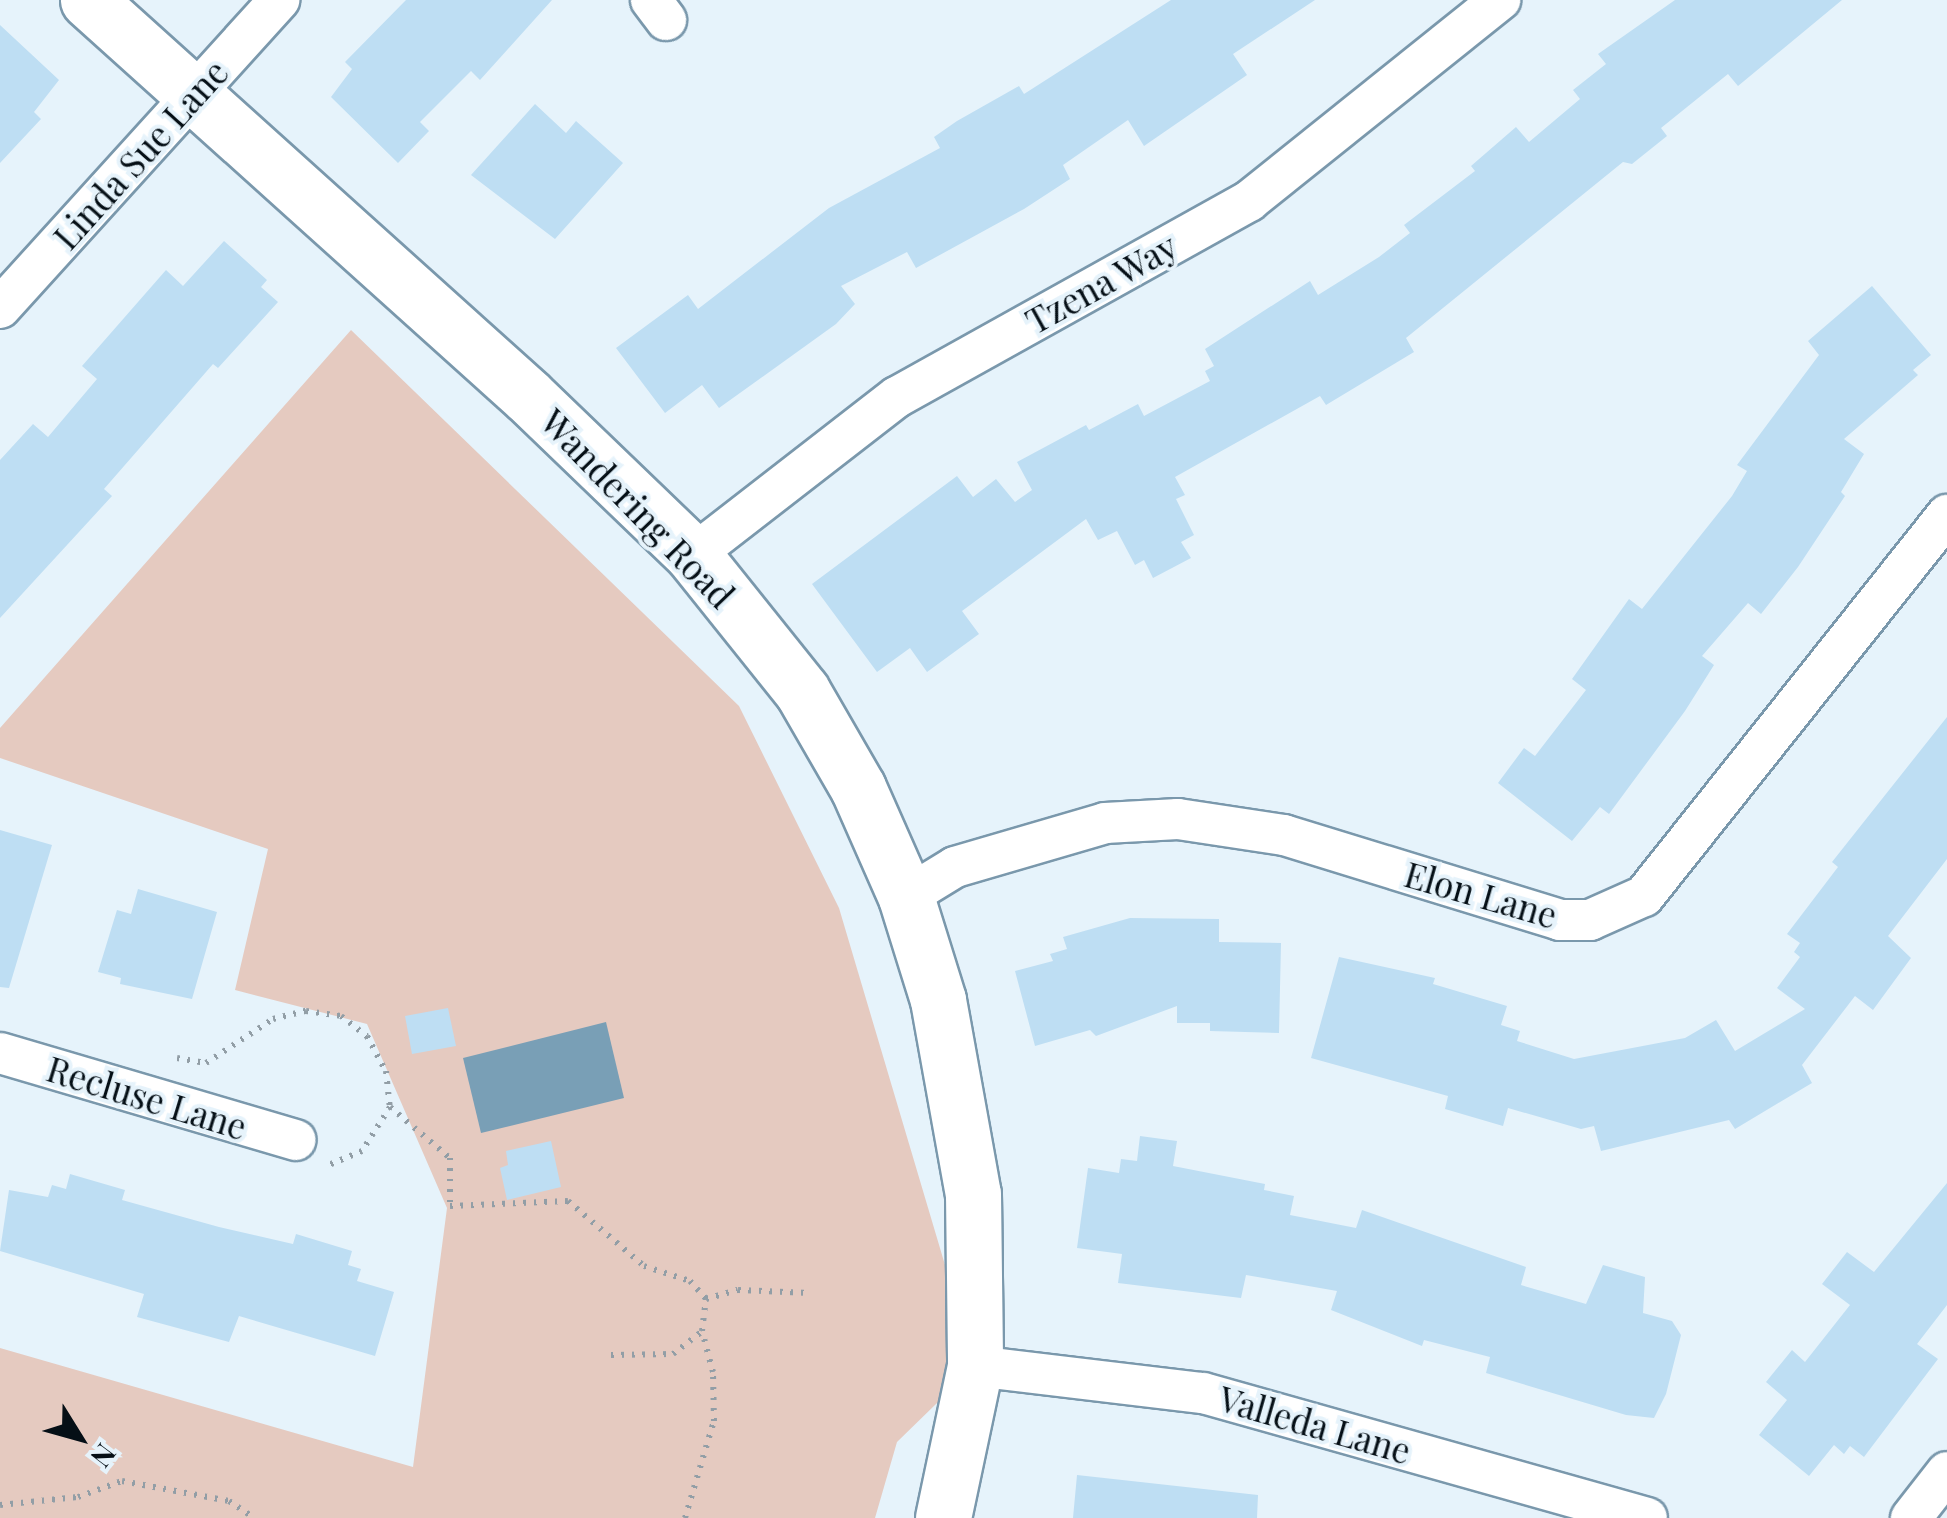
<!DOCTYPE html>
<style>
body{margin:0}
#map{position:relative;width:1947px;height:1518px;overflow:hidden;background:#e6f3fb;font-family:"Playfair Display",serif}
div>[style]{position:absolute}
.green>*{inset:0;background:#e5cac0}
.water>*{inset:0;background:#799fb6}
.building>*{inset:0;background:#bedef3}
.path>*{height:6px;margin-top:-3px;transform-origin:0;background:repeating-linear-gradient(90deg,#929ea6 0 2.5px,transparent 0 10.5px)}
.roads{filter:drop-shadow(2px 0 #7a98ac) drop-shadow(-2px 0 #7a98ac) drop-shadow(0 2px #7a98ac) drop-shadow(0 -2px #7a98ac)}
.street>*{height:40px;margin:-20px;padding:0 20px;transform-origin:20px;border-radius:20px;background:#fff}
.secondary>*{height:55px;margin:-27.5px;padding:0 27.5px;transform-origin:27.5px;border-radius:27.5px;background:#fff}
span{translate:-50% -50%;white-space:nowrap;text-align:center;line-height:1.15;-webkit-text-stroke:8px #e6f3fb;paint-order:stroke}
.street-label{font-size:35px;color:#050f16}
.north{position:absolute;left:30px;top:1388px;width:100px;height:100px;-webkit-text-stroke:8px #e6f3fb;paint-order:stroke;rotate:127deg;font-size:28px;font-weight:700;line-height:40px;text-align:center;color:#050f16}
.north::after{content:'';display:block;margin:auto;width:35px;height:45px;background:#050f16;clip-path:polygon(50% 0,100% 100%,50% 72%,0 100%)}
</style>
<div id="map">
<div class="green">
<i style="clip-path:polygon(351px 330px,739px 706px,839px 908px,975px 1366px,897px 1442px,875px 1518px,0 1518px,0 1348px,413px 1467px,447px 1208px,367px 1024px,235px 990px,268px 849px,0 758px,0 728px)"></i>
</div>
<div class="water">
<i style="clip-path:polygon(606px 1022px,624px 1098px,481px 1133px,463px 1058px)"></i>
</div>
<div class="building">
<i style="clip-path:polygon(406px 0,552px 0,480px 80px,471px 71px,420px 122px,429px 131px,398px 163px,331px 97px,352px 69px,345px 62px)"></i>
<i style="clip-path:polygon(1171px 0,1315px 0,1233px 54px,1247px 75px,1144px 146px,1128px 120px,1063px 165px,1070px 179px,1024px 209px,916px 268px,907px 252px,841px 286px,855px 304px,836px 324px,719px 408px,702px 385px,665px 413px,616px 348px,688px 295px,698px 309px,829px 208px,940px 148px,934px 137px,957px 121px,1019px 86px,1024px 94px)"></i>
<i style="clip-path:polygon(1675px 0,1842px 0,1738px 86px,1728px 74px,1661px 128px,1667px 136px,1632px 164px,1623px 162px,1406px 338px,1414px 352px,1326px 405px,1320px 396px,1175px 477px,1185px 495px,1176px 499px,1194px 535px,1181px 542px,1191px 558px,1153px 578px,1144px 560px,1135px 565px,1117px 531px,1098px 540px,1086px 519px,962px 611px,979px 634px,927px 672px,910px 648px,877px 672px,812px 584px,957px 476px,973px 497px,996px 479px,1015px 502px,1032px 490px,1017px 462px,1086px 425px,1089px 430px,1138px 404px,1144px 416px,1210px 381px,1205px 371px,1214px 366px,1205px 349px,1310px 281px,1318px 295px,1379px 257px,1410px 233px,1404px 225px,1475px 171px,1471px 166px,1516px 127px,1529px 142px,1580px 99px,1573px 90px,1606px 64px,1598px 54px)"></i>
<i style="clip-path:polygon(0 25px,59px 80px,34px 112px,41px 119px,0 163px)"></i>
<i style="clip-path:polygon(535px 104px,566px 133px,576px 121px,623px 163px,555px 239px,471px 175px)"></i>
<i style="clip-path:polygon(224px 241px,267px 280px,261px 287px,278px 302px,218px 368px,213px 364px,104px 489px,112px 496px,0 618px,0 460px,33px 424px,48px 437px,97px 379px,82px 366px,166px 270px,183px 286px)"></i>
<i style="clip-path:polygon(1872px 286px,1931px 355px,1913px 370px,1918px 375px,1844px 439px,1864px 454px,1841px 492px,1845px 496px,1798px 567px,1761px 614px,1748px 603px,1702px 656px,1714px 665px,1685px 711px,1609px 814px,1600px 807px,1572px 841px,1498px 783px,1524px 748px,1535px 756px,1586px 690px,1572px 679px,1629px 599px,1642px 609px,1732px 496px,1747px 471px,1737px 465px,1819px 355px,1808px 341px)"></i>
<i style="clip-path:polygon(1947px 717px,1947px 859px,1888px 936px,1911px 958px,1873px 1010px,1855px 996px,1802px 1065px,1812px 1083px,1735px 1129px,1729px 1120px,1601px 1151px,1594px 1126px,1581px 1129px,1508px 1108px,1503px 1126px,1445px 1109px,1448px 1096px,1311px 1058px,1339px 957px,1435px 978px,1433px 984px,1507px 1006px,1501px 1025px,1520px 1031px,1517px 1041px,1574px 1059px,1685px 1038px,1716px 1020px,1735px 1051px,1805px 1009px,1777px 988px,1800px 957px,1794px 952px,1800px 943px,1787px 934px,1838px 867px,1832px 862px)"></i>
<i style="clip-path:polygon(0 830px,52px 845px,9px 988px,0 987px)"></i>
<i style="clip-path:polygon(138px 889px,217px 912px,192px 999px,120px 984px,121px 978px,98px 972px,117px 910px,131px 914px)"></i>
<i style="clip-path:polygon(1130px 918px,1219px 919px,1219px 942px,1281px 943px,1279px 1033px,1210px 1031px,1210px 1023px,1177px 1023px,1177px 1006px,1096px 1036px,1090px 1030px,1035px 1046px,1015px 971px,1053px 961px,1050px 954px,1067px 949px,1063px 937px)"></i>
<i style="clip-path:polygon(448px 1008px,456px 1046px,412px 1054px,405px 1016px)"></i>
<i style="clip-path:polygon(1140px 1136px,1177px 1141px,1173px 1166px,1265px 1184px,1264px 1190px,1294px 1196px,1290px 1215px,1356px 1228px,1362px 1210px,1526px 1267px,1521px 1285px,1586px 1304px,1603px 1265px,1645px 1277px,1643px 1313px,1672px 1321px,1681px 1335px,1666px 1394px,1654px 1418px,1626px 1415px,1486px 1373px,1490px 1357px,1424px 1340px,1422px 1346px,1331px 1310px,1337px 1291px,1246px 1275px,1241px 1298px,1118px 1283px,1122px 1254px,1077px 1248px,1088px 1168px,1119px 1173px,1121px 1159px,1137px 1161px)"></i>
<i style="clip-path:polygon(551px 1141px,561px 1187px,507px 1200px,500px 1168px,508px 1165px,506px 1151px)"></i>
<i style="clip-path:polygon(70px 1174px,125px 1190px,122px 1200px,219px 1227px,293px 1244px,296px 1234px,352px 1251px,348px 1265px,361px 1269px,357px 1281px,394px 1292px,375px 1356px,239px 1316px,229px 1342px,137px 1317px,144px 1294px,0 1251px,9px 1190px,48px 1197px,52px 1185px,66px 1189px)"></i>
<i style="clip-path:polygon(1947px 1183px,1947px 1305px,1917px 1344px,1938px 1359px,1864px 1457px,1850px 1446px,1844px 1454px,1834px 1445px,1809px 1476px,1759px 1435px,1787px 1400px,1766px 1382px,1792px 1350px,1805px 1362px,1850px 1305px,1822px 1284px,1847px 1252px,1874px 1272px)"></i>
<i style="clip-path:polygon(1077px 1475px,1258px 1495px,1257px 1518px,1073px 1518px)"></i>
</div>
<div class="path">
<i style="left:177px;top:1058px;width:29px;rotate:10deg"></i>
<i style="left:206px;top:1063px;width:80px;rotate:-33.3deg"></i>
<i style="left:273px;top:1019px;width:34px;rotate:-14deg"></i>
<i style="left:306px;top:1011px;width:35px;rotate:8deg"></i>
<i style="left:341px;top:1016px;width:33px;rotate:38deg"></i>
<i style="left:367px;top:1036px;width:40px;rotate:62deg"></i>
<i style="left:386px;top:1071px;width:36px;rotate:84deg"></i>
<i style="left:390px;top:1107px;width:52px;rotate:122.5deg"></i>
<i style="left:362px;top:1151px;width:41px;rotate:157.2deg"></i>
<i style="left:390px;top:1107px;width:79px;rotate:40.4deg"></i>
<i style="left:450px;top:1158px;width:48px;rotate:90deg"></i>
<i style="left:450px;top:1206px;width:118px;rotate:-2.4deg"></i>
<i style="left:568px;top:1201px;width:100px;rotate:40.5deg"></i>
<i style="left:644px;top:1266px;width:48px;rotate:18.1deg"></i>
<i style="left:690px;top:1281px;width:24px;rotate:48deg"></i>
<i style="left:611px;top:1355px;width:62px;rotate:-0.9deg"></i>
<i style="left:673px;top:1354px;width:36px;rotate:-38deg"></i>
<i style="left:0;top:1505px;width:78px;rotate:-5.9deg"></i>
<i style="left:78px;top:1497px;width:47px;rotate:-20deg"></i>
<i style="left:122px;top:1481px;width:109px;rotate:10.6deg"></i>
<i style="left:229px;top:1501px;width:30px;rotate:34deg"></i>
<i style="left:685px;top:1518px;width:101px;rotate:-73.4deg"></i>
<i style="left:714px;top:1421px;width:49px;rotate:-91.2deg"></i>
<i style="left:713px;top:1372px;width:42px;rotate:-105deg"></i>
<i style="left:702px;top:1331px;width:32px;rotate:-83deg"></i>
<i style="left:706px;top:1299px;width:33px;rotate:-16deg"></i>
<i style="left:738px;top:1290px;width:72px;rotate:2.4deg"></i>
</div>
<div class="roads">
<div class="street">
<i style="left:651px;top:0;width:25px;rotate:53deg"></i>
<i style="left:0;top:308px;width:416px;rotate:-47.8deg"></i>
<i style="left:693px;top:555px;width:258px;rotate:-37.8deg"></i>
<i style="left:897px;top:397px;width:403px;rotate:-29.1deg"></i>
<i style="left:1249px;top:201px;width:322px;rotate:-38.7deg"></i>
<i style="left:906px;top:897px;width:57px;rotate:-31.5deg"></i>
<i style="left:955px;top:867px;width:156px;rotate:-16.3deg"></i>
<i style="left:1105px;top:823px;width:73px;rotate:-3.1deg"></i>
<i style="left:1178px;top:819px;width:107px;rotate:8.6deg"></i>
<i style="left:1284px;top:835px;width:289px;rotate:17.1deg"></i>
<i style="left:1560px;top:920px;width:30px"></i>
<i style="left:1590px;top:920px;width:59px;rotate:-24deg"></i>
<i style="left:1644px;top:896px;width:487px;rotate:-51.5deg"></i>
<i style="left:0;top:1053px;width:308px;rotate:16.4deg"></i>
<i style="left:975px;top:1366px;width:230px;rotate:6.8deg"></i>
<i style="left:1203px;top:1393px;width:461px;rotate:15.7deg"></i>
<i style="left:1911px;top:1518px;width:58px;rotate:-52deg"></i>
</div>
<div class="secondary">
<i style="left:88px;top:0;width:592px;rotate:41.99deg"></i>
<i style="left:528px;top:396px;width:229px;rotate:43.9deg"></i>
<i style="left:693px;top:555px;width:174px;rotate:51.3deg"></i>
<i style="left:802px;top:691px;width:112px;rotate:60deg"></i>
<i style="left:858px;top:788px;width:119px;rotate:66.2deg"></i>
<i style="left:906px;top:897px;width:108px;rotate:72.7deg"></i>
<i style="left:938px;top:1000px;width:197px;rotate:79.8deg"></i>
<i style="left:973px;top:1194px;width:172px;rotate:89.3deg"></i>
<i style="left:975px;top:1366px;width:155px;rotate:101.9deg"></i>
</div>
</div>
<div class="street-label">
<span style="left:140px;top:154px;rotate:-48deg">Linda Sue Lane</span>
<span style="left:1101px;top:283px;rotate:-29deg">Tzena Way</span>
<span style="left:638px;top:508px;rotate:46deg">Wandering Road</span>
<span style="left:1481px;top:894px;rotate:16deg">Elon Lane</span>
<span style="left:147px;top:1097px;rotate:17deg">Recluse Lane</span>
<span style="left:1315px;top:1424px;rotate:16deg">Valleda Lane</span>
</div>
<div class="north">N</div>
</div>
